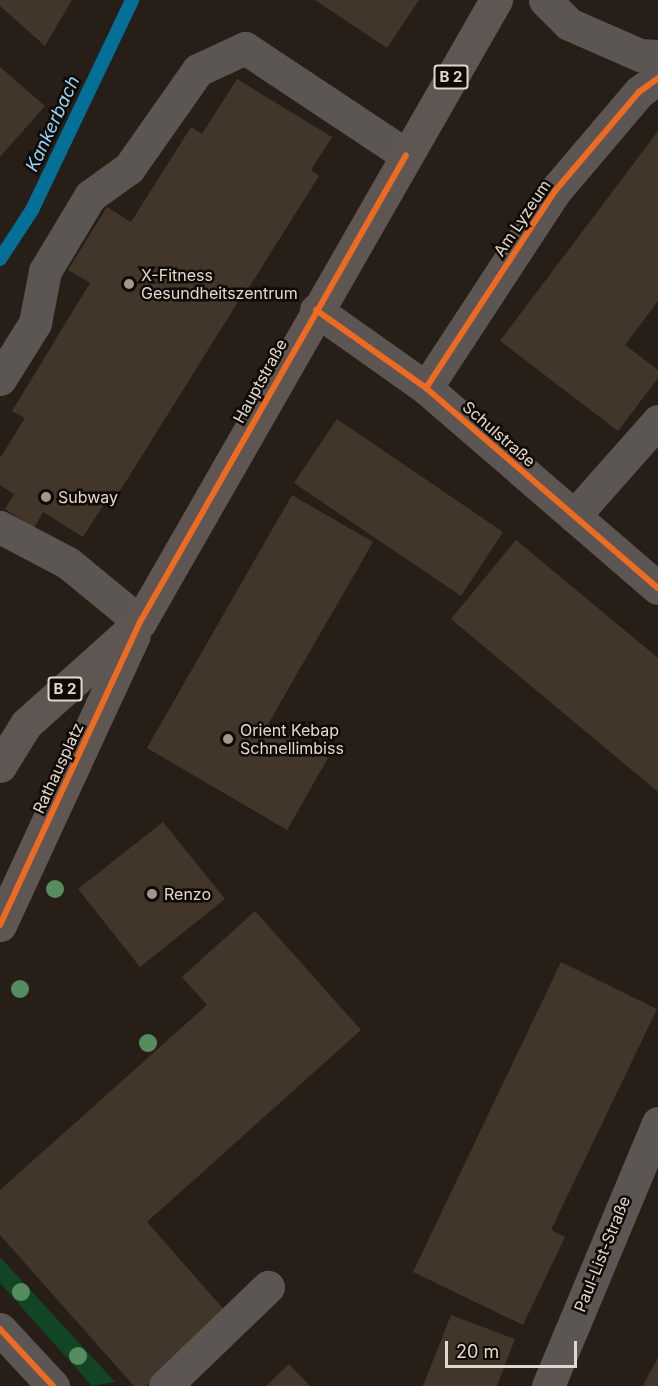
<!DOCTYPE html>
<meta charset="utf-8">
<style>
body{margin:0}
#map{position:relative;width:658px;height:1386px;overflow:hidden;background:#271f17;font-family:Inter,sans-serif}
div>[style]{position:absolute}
.green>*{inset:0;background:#114524}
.stream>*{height:14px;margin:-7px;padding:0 7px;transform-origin:7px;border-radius:7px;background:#047098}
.building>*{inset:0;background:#42362a}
.minor>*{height:33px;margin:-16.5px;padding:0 16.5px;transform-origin:16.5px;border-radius:16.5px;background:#5b5653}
.major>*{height:33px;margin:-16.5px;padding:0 16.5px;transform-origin:16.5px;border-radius:16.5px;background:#5d5652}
.cycleway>*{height:6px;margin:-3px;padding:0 3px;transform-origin:3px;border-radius:3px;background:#ed6a23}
.trees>*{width:18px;height:18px;margin:-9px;border-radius:50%;background:#568c60}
.dots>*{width:16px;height:16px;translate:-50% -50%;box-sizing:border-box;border:3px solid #100a05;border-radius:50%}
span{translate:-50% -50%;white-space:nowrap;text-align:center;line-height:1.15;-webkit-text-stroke:5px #100a05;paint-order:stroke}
.shield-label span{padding:2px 4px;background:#100a05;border:2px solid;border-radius:4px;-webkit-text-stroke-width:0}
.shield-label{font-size:15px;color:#e1d7ce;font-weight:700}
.street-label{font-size:16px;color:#e1d7ce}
.poi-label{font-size:16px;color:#e1d7ce}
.left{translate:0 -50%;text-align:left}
.water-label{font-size:18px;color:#94d7fc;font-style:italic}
.scale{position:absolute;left:445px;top:1341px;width:132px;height:27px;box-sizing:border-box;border:3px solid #e1d7ce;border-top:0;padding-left:8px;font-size:18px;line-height:21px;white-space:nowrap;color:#e1d7ce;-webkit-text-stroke:4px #100a05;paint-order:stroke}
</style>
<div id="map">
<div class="green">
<i style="clip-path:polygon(0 1257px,115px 1382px,92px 1386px,0 1283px)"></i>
</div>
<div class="stream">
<i style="left:0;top:259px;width:59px;rotate:-56.9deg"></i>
<i style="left:32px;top:210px;width:233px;rotate:-64.5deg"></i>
</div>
<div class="building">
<i style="clip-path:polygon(0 0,72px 0,45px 46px,0 6px)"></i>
<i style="clip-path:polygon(315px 0,419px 0,387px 48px)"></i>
<i style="clip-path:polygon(0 67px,45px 106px,0 157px)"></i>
<i style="clip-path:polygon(237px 79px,332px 137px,311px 170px,319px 176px,243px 297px,235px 293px,241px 297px,118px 494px,113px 490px,83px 537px,43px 512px,34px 528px,5px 509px,14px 494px,0 485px,0 458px,25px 418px,12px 411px,90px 283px,68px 270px,107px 207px,131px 222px,191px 127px,202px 134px)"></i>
<i style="clip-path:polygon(658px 131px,658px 301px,625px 345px,658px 370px,658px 378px,618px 431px,500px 341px)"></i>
<i style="clip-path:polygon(337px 419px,503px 532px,461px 596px,294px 483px)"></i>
<i style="clip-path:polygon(292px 495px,373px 542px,268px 724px,328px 758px,287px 830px,147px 748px)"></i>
<i style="clip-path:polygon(516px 540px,658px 658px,658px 792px,451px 619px)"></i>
<i style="clip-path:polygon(163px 822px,225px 899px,140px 967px,78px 889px)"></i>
<i style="clip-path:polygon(255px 911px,361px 1030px,147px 1222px,227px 1313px,146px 1386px,134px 1386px,0 1235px,0 1190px,207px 1005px,182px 977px)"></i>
<i style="clip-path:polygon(561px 962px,657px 1009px,551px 1230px,565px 1237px,523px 1325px,413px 1272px)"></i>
<i style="clip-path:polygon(451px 1315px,515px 1339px,497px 1386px,423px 1386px)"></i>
<i style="clip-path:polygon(658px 1357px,658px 1386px,643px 1386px)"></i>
<i style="clip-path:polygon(289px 1364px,310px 1386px,266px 1386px)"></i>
</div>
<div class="minor">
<i style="left:545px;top:0;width:34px;rotate:45deg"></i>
<i style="left:569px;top:24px;width:77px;rotate:23.6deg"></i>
<i style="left:640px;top:55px;width:18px;rotate:3deg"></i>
<i style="left:316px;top:310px;width:135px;rotate:35.3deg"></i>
<i style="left:426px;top:388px;width:306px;rotate:40.8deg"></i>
<i style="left:0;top:379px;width:66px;rotate:-58deg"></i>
<i style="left:35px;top:323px;width:53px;rotate:-79.1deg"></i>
<i style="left:45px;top:271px;width:87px;rotate:-59deg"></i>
<i style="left:90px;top:196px;width:48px;rotate:-35.7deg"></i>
<i style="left:129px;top:168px;width:120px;rotate:-54.9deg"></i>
<i style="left:198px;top:70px;width:52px;rotate:-25.1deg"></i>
<i style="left:245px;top:48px;width:193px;rotate:33.6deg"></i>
<i style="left:426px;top:388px;width:235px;rotate:-56.8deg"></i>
<i style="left:555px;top:191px;width:130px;rotate:-49.7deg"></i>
<i style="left:639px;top:92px;width:24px;rotate:-36deg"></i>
<i style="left:574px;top:516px;width:127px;rotate:-48.5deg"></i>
<i style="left:0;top:527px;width:77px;rotate:27.9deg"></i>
<i style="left:68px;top:563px;width:93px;rotate:39.3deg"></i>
<i style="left:0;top:1329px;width:78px;rotate:47.1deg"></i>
<i style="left:165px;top:1386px;width:143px;rotate:-43.9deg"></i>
<i style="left:548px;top:1386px;width:285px;rotate:-67.3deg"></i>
</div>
<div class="major">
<i style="left:0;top:766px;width:49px;rotate:-58.2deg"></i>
<i style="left:26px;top:724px;width:153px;rotate:-41.8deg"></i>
<i style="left:140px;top:622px;width:717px;rotate:-60.22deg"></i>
<i style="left:0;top:925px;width:319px;rotate:-65.2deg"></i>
</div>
<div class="cycleway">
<i style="left:316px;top:310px;width:135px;rotate:35.3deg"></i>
<i style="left:426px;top:388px;width:306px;rotate:40.8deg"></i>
<i style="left:426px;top:388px;width:235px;rotate:-56.8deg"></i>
<i style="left:555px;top:191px;width:130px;rotate:-49.7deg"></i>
<i style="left:639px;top:92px;width:24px;rotate:-36deg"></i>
<i style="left:0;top:925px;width:334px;rotate:-65.2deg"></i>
<i style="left:140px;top:622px;width:537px;rotate:-60.33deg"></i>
<i style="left:0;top:1329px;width:78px;rotate:47.1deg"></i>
</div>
<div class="trees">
<i style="left:55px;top:889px"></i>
<i style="left:20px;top:989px"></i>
<i style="left:148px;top:1043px"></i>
<i style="left:21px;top:1292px"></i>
<i style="left:78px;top:1356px"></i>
</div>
<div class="dots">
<i style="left:129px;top:284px;background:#a0978e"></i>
<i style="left:46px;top:497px;background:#a0978e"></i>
<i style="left:228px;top:739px;background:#a0978e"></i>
<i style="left:152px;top:894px;background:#a0978e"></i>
</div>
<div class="shield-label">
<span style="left:451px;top:77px">B 2</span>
<span style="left:65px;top:689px">B 2</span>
</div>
<div class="street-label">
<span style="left:522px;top:218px;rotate:-56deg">Am Lyzeum</span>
<span style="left:260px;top:381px;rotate:-61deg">Hauptstraße</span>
<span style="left:499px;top:434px;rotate:41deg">Schulstraße</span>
<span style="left:58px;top:768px;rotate:-65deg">Rathausplatz</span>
<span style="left:602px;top:1254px;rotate:-68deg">Paul-List-Straße</span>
</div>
<div class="poi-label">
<span class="left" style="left:141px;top:284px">X-Fitness<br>Gesundheitszentrum</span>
<span class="left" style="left:58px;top:497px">Subway</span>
<span class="left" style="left:240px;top:739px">Orient Kebap<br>Schnellimbiss</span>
<span class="left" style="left:164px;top:894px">Renzo</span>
</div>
<div class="water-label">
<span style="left:53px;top:124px;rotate:-65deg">Kankerbach</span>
</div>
<div class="scale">20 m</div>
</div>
